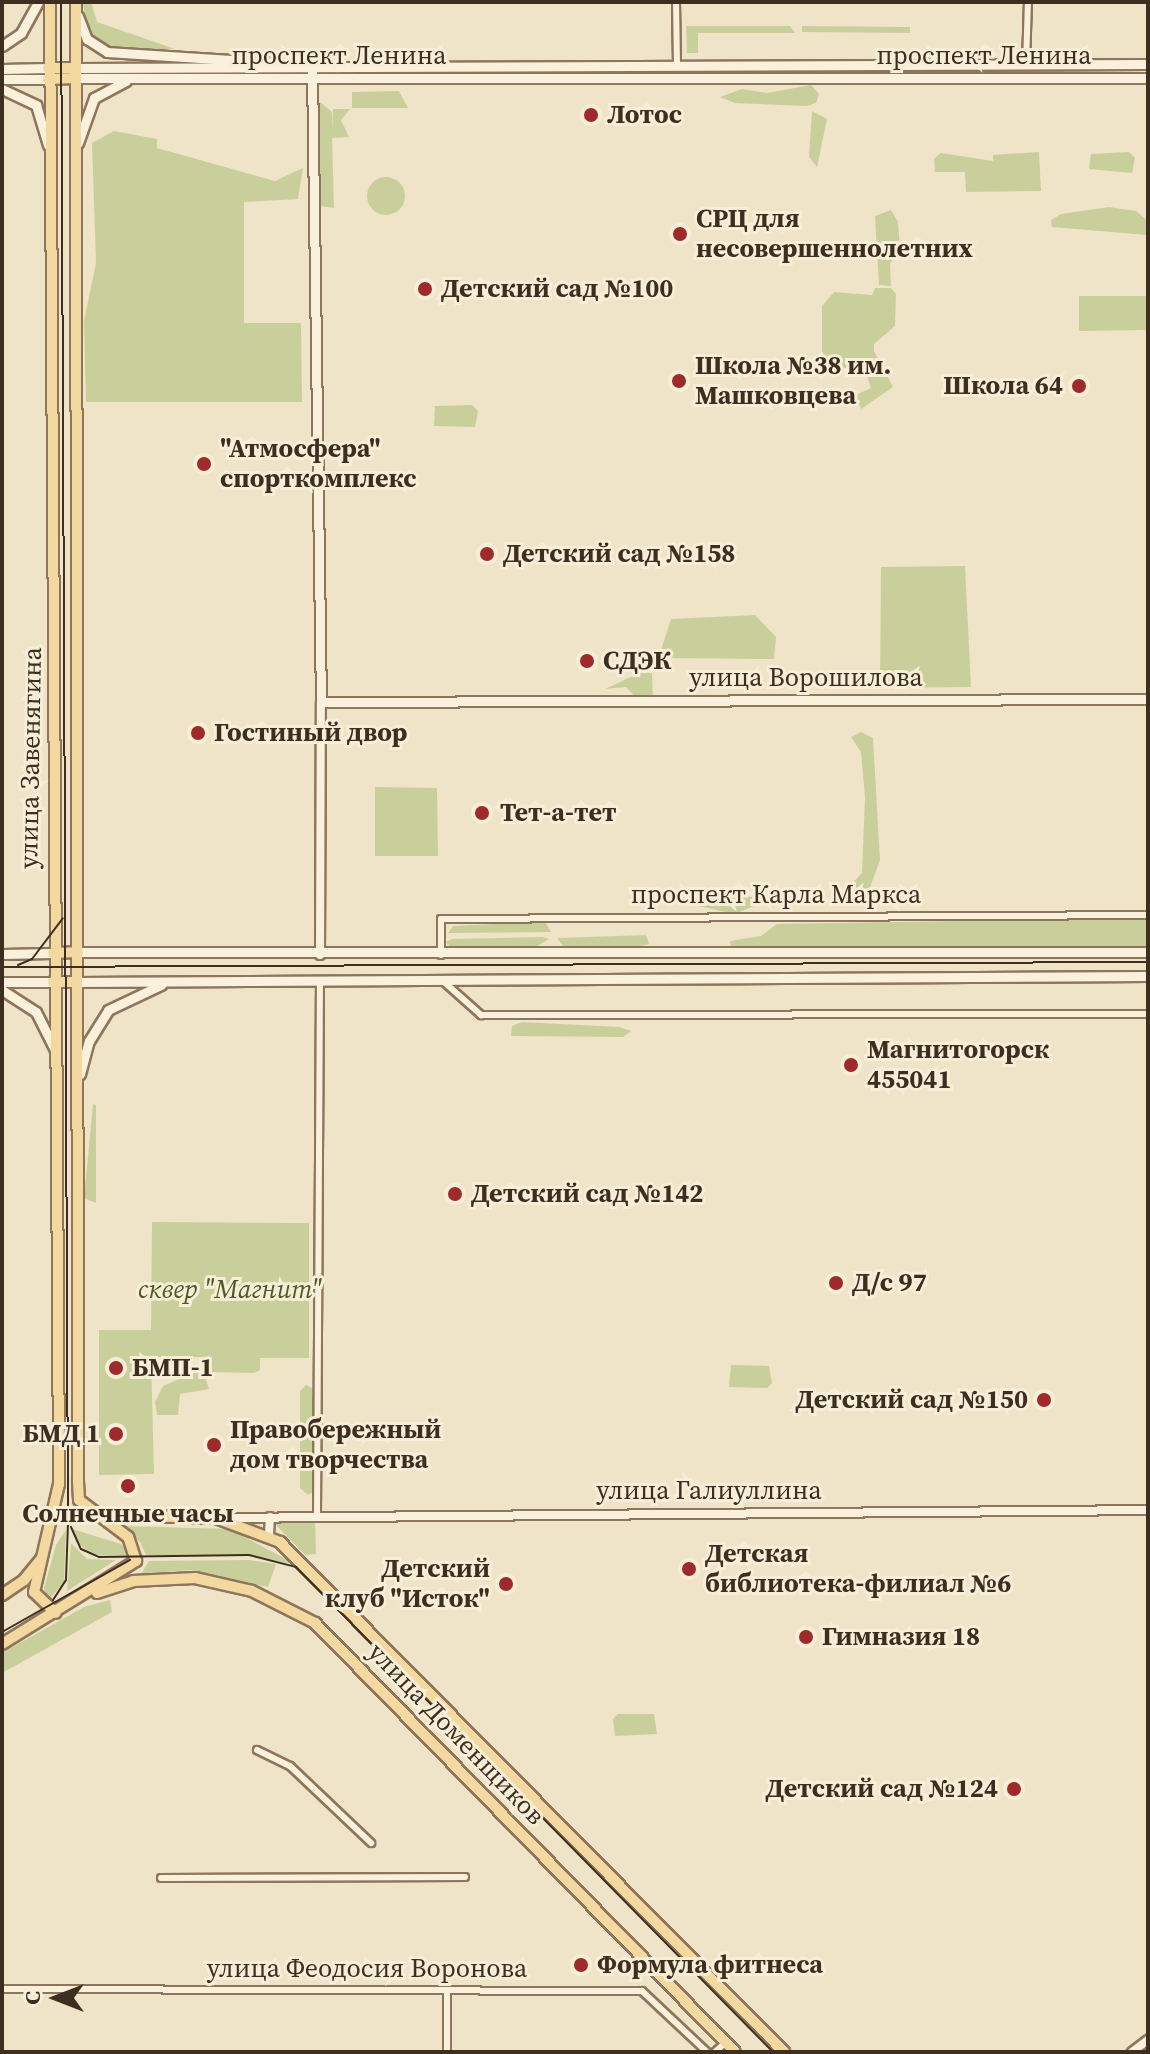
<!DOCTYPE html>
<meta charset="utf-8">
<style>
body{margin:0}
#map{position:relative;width:1150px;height:2054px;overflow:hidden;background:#f0e4c8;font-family:"Source Serif 4",serif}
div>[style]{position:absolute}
.green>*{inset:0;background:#c9cf9b}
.round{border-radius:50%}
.roads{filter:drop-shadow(2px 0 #8d765c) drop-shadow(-2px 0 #8d765c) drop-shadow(0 2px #8d765c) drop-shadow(0 -2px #8d765c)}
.minor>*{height:6px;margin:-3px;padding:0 3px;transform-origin:3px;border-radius:3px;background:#faf1dc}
.tertiary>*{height:8px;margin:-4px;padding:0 4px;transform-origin:4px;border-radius:4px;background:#faf1dc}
.secondary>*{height:9px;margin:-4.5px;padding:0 4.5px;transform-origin:4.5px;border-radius:4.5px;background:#faf1dc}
.primary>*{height:10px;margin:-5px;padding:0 5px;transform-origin:5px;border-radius:5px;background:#f3d9a0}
.tram>*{height:2px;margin:-1px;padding:0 1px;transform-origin:1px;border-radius:1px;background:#3d2e20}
.dots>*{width:22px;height:22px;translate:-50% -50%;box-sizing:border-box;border:4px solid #f7eed8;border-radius:50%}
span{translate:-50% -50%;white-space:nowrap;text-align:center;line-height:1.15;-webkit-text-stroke:6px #f7eed8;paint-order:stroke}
.street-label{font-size:26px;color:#3d2e20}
.poi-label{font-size:26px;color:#3d2e20;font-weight:700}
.left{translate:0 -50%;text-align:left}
.right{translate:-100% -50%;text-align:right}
.park-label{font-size:26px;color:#4d5a26;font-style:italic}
.frame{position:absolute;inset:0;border:4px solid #3d2e20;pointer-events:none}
.north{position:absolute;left:16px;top:1958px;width:80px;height:80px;-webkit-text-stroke:6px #f7eed8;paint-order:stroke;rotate:270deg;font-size:22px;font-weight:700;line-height:32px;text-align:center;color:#3d2e20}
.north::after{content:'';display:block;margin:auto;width:28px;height:36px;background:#3d2e20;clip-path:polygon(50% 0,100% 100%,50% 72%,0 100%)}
</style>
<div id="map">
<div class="green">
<i style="clip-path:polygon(83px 2px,91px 2px,97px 22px,175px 49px,111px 49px,96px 43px,87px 32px)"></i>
<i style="clip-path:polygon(686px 26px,790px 26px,795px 33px,698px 33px,698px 53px,687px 53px)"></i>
<i style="clip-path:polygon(802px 26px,910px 27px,910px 33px,802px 32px)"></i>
<i style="clip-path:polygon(811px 85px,819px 94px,816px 103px,807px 106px,735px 103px,720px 97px,742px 89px,767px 93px)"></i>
<i style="clip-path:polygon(399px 91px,408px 108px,352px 108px,352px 92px)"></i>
<i style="clip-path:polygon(320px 102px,332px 112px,332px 131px,333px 109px,350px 109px,341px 120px,349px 137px,332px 138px,334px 208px,320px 206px)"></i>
<i style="clip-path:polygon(812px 111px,827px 119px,817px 167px,809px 157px)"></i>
<i style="clip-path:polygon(114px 131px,157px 139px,157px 148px,275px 181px,303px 168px,298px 199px,244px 202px,244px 323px,301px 323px,302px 402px,86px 402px,84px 321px,96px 263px,92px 143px)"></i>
<i style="clip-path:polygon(1039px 152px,1041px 191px,966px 192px,965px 172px,935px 172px,934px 159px,941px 153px,993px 161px,993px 155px)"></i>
<i style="clip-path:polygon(1129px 152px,1135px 158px,1132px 173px,1089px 169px,1091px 154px)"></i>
<i class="round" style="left:367px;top:177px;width:38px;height:38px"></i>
<i style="clip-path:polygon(1109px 207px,1136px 211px,1148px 221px,1147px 235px,1052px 227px,1051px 220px,1061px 214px)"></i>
<i style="clip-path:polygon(891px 210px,898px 222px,900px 251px,890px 263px,891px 286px,879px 285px,875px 216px)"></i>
<i style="clip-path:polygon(875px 288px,891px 288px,896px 294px,895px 326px,874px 344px,874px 351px,893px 387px,861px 409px,856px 395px,871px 388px,865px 370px,822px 366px,822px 306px,834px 292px,872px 295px)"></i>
<i style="clip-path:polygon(1079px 296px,1148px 296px,1148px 330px,1079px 331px)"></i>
<i style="clip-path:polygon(472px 405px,478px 411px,475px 427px,434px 426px,435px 406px)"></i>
<i style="clip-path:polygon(965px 566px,971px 687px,880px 688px,881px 567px)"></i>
<i style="clip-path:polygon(755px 615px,776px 637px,774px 659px,663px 658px,660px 653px,671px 619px)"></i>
<i style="clip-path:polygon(639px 673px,652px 673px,653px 699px,637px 699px,626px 687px,605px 689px)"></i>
<i style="clip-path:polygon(861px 732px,873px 738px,880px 860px,865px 901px,856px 905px,847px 889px,862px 873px,865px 797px,861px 752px,851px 737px)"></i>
<i style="clip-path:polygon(375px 787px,437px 788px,438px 856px,375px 856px)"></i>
<i style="clip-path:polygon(736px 895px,752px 897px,756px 905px,735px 914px,689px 904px,690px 898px)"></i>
<i style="clip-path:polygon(1148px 918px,1148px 947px,731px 947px,730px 941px,761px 936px,777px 924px)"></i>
<i style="clip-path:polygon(516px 923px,546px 923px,551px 932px,448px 933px,453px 926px)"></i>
<i style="clip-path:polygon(646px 935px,649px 944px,631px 949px,563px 946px,557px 938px)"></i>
<i style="clip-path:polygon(452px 939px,543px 937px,549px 939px,534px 948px,453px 950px,446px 942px)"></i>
<i style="clip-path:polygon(522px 1022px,619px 1027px,631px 1031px,623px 1037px,511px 1036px,512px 1026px)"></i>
<i style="clip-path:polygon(93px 1104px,96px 1105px,96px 1203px,84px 1198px)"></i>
<i style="clip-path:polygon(152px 1222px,309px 1223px,309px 1358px,260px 1358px,260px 1370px,254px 1373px,209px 1372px,205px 1357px,151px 1357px,154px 1474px,99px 1475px,99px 1330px,151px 1330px)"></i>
<i style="clip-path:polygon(731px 1365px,769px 1366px,772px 1383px,767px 1388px,729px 1387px)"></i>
<i style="clip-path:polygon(195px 1372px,204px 1374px,209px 1389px,180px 1394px,178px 1415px,157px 1415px,155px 1402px,163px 1386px)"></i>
<i style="clip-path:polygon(306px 1385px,312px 1388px,315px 1418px,315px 1490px,308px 1495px,300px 1488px,300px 1391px)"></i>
<i style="clip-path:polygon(278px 1520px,315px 1520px,316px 1554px,305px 1555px,275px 1524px)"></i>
<i style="clip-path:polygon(123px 1526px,230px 1529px,297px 1565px,247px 1555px,146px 1555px,140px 1542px)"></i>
<i style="clip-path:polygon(72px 1529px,121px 1544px,133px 1556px,93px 1555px,76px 1542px)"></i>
<i style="clip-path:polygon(66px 1530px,64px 1582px,48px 1601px,44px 1588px,56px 1545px)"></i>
<i style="clip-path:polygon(71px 1543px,87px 1559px,116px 1560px,67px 1591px)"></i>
<i style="clip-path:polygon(249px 1560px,276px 1564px,268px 1587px,190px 1570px,141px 1574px,149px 1561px)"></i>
<i style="clip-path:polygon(110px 1600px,112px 1612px,2px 1673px,2px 1653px,84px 1607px)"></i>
<i style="clip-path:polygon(618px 1714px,654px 1714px,657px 1734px,615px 1736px,613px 1719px)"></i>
</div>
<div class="roads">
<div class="minor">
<i style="left:676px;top:2px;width:64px;rotate:89.1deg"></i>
<i style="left:1026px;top:64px;width:62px;rotate:-88.2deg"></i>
<i style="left:441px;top:955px;width:36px;rotate:-90deg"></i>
<i style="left:441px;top:919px;width:707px;rotate:-0.32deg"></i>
<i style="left:444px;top:982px;width:50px;rotate:41.7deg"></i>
<i style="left:481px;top:1015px;width:667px;rotate:-0.09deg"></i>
<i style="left:317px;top:1515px;width:535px;rotate:-89.68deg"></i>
<i style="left:257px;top:1750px;width:37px;rotate:26deg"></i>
<i style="left:290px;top:1766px;width:112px;rotate:43.5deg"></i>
<i style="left:161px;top:1878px;width:304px;rotate:-0.2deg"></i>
<i style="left:2px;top:1989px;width:640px;rotate:0.18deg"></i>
<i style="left:642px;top:1991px;width:89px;rotate:43.2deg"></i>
<i style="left:447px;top:1990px;width:62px;rotate:90deg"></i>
<i style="left:715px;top:2052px;width:15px;rotate:-42deg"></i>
</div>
<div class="tertiary">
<i style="left:320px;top:955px;width:253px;rotate:-89.8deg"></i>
<i style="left:221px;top:1518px;width:927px;rotate:-0.49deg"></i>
<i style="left:269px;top:1535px;width:18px;rotate:-87deg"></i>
<i style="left:1132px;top:2052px;width:20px;rotate:-37deg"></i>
</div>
<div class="secondary">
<i style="left:78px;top:16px;width:25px;rotate:69deg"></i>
<i style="left:87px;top:39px;width:24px;rotate:33deg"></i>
<i style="left:107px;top:52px;width:171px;rotate:3.7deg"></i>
<i style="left:2px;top:46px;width:23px;rotate:-34deg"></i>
<i style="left:21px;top:33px;width:35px;rotate:-61deg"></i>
<i style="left:76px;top:68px;width:1072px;rotate:-0.21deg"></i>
<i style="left:312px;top:68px;width:634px;rotate:89.19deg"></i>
<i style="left:321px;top:702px;width:827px;rotate:-0.21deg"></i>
<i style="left:2px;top:69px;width:46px;rotate:-1.2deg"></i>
<i style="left:76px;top:78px;width:1072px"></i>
<i style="left:2px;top:79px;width:46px"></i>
<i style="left:2px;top:89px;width:38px;rotate:25deg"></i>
<i style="left:36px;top:105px;width:42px;rotate:73.3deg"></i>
<i style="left:78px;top:143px;width:48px;rotate:-70.4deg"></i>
<i style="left:94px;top:98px;width:36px;rotate:-28deg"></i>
<i style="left:78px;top:952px;width:1070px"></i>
<i style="left:2px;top:954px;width:51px;rotate:-1.1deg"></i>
<i style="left:2px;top:982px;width:51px"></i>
<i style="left:77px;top:982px;width:1071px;rotate:-0.32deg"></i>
<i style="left:2px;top:990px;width:40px;rotate:32.9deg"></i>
<i style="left:36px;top:1012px;width:42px;rotate:63.4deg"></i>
<i style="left:80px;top:1074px;width:34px;rotate:-75deg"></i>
<i style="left:89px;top:1041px;width:36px;rotate:-58deg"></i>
<i style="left:108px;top:1010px;width:59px;rotate:-25.3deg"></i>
</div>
<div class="primary">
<i style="left:50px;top:2px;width:1482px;rotate:89.65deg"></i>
<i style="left:59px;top:1484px;width:111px;rotate:103deg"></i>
<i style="left:34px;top:1592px;width:30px;rotate:44deg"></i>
<i style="left:48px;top:68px;width:28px"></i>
<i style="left:48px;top:79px;width:28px;rotate:-2deg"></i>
<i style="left:53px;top:953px;width:25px;rotate:-2deg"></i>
<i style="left:53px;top:982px;width:24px"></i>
<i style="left:56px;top:1514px;width:160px;rotate:1.4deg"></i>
<i style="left:216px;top:1518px;width:68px;rotate:20.6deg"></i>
<i style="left:280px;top:1542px;width:717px;rotate:45.34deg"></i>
<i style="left:97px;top:1593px;width:38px;rotate:-18deg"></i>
<i style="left:133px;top:1581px;width:62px;rotate:-2.8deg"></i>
<i style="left:195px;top:1578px;width:58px;rotate:12.8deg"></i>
<i style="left:252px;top:1591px;width:71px;rotate:26.9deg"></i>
<i style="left:315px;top:1623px;width:600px;rotate:45.61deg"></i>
<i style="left:2px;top:1595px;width:27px;rotate:-34deg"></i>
<i style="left:24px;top:1580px;width:26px;rotate:-51deg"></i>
<i style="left:2px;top:1644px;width:158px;rotate:-31.8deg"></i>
<i style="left:136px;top:1561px;width:25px;rotate:-108deg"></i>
<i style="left:128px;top:1537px;width:61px;rotate:-142.9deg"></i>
<i style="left:79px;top:1500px;width:21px;rotate:-93deg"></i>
<i style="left:78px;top:1479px;width:1477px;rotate:-90.08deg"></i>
</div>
</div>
<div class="tram">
<i style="left:18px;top:965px;width:15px;rotate:-23deg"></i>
<i style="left:32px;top:959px;width:51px;rotate:-52.9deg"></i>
<i style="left:2px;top:967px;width:1146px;rotate:-0.25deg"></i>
<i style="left:71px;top:1527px;width:24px;rotate:66deg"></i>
<i style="left:81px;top:1549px;width:20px;rotate:24deg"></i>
<i style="left:99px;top:1557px;width:150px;rotate:-0.8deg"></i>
<i style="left:249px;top:1555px;width:49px;rotate:14.3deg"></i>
<i style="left:296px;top:1567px;width:680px;rotate:45.48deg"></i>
<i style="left:53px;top:1600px;width:24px;rotate:-57deg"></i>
<i style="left:66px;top:1580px;width:56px;rotate:-88deg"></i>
<i style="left:68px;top:1524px;width:1522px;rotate:-90.26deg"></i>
<i style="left:2px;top:1632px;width:147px;rotate:-29.4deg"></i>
</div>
<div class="dots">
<i style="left:591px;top:115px;background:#9e2a2b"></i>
<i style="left:680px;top:234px;background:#9e2a2b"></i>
<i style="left:425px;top:289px;background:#9e2a2b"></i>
<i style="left:679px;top:381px;background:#9e2a2b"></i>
<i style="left:1079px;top:386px;background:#9e2a2b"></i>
<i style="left:204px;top:464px;background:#9e2a2b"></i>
<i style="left:487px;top:554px;background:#9e2a2b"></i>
<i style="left:587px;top:661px;background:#9e2a2b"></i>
<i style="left:198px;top:733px;background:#9e2a2b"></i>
<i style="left:482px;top:813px;background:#9e2a2b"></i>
<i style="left:851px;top:1065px;background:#9e2a2b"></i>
<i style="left:455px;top:1194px;background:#9e2a2b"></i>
<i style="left:836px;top:1283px;background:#9e2a2b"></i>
<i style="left:116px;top:1368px;background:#9e2a2b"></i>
<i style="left:1044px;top:1400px;background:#9e2a2b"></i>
<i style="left:116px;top:1434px;background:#9e2a2b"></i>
<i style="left:214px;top:1445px;background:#9e2a2b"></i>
<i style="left:128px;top:1486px;background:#9e2a2b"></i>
<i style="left:689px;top:1569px;background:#9e2a2b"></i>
<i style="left:506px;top:1584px;background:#9e2a2b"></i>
<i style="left:806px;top:1637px;background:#9e2a2b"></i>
<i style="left:1014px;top:1789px;background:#9e2a2b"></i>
<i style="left:581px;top:1965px;background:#9e2a2b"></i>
</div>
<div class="street-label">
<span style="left:339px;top:56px">проспект Ленина</span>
<span style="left:984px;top:56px">проспект Ленина</span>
<span style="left:806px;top:678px">улица Ворошилова</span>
<span style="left:31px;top:758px;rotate:-89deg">улица Завенягина</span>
<span style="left:776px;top:895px">проспект Карла Маркса</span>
<span style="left:709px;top:1491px">улица Галиуллина</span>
<span style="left:456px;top:1734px;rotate:46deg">улица Доменщиков</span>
<span style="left:367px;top:1969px">улица Феодосия Воронова</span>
</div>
<div class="poi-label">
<span class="left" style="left:607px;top:115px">Лотос</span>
<span class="left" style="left:696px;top:234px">СРЦ для<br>несовершеннолетних</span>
<span class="left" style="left:441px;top:289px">Детский сад №100</span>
<span class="left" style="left:695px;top:381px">Школа №38 им.<br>Машковцева</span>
<span class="right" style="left:1063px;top:386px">Школа 64</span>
<span class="left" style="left:220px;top:464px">"Атмосфера"<br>спорткомплекс</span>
<span class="left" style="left:503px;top:554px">Детский сад №158</span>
<span class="left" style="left:603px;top:661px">СДЭК</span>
<span class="left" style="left:214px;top:733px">Гостиный двор</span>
<span class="left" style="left:500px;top:813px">Тет-а-тет</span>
<span class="left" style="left:867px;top:1065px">Магнитогорск<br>455041</span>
<span class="left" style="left:471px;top:1194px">Детский сад №142</span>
<span class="left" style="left:852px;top:1283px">Д/с 97</span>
<span class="left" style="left:132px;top:1368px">БМП-1</span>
<span class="right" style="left:1028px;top:1400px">Детский сад №150</span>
<span class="left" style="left:230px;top:1445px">Правобережный<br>дом творчества</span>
<span class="right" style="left:100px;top:1434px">БМД 1</span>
<span style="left:128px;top:1514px">Солнечные часы</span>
<span class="left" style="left:705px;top:1569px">Детская<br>библиотека-филиал №6</span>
<span class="right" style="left:490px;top:1584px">Детский<br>клуб "Исток"</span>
<span class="left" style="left:822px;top:1637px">Гимназия 18</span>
<span class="right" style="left:998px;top:1789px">Детский сад №124</span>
<span class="left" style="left:597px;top:1965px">Формула фитнеса</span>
</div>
<div class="park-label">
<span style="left:230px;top:1290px">сквер "Магнит"</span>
</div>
<div class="frame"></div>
<div class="north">С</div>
</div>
